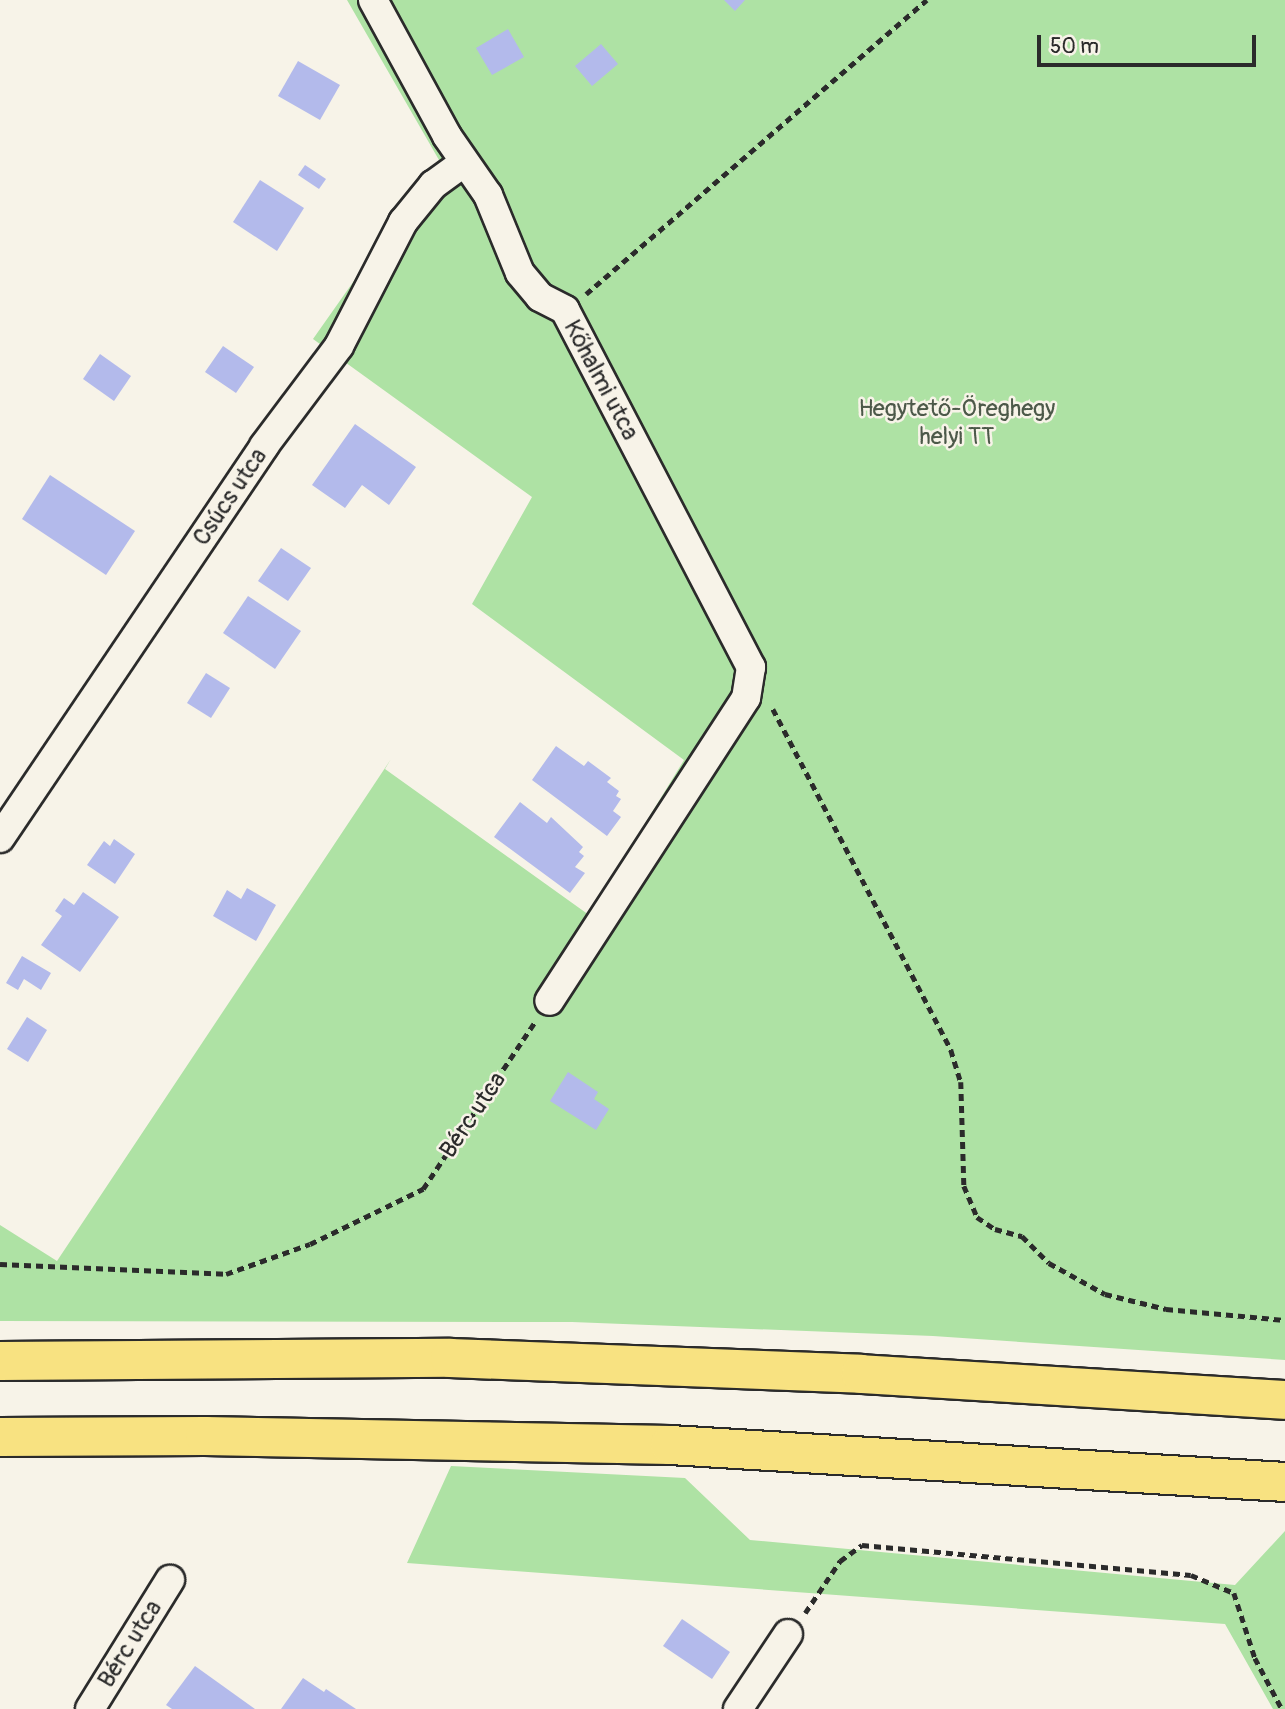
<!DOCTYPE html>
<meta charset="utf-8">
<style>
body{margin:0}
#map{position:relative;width:1285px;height:1709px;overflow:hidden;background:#f7f3e8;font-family:Pangolin,sans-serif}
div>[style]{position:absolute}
.green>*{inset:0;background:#aee2a4}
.building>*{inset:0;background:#b3baeb}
.path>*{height:4.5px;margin-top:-2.25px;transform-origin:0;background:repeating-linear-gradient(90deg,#2b2b2b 0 7px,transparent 0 12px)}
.roads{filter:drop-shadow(2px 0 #2b2b2b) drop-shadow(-2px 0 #2b2b2b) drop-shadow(0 2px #2b2b2b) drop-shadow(0 -2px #2b2b2b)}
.minor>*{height:28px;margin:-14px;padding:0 14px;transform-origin:14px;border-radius:14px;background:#f7f3e8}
.highway>*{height:38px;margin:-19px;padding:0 19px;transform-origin:19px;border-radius:19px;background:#f8e281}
span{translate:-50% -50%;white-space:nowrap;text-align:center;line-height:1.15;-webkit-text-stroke:5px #f7f3e8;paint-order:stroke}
.street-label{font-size:24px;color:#2b2b2b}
.park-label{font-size:24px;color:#4c5949}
.scale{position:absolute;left:1037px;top:35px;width:219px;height:32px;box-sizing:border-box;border:4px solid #2b2b2b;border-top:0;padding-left:9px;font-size:21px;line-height:24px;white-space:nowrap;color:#2b2b2b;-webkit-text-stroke:5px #f7f3e8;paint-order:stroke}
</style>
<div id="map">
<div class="green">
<i style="clip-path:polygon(347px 0,1285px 0,1285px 1360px,933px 1336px,572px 1322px,0 1321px,0 1225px,57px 1261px,391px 759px,385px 769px,589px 915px,684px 760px,472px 604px,532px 497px,313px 339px,439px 160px)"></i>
<i style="clip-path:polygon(451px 1466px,685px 1478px,750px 1540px,1235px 1585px,1285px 1531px,1285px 1709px,1273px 1709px,1225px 1624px,407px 1563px)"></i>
</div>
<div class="building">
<i style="clip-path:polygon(724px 0,745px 0,735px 11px)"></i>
<i style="clip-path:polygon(508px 29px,524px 57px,492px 75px,476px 48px)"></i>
<i style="clip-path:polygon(601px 44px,618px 64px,592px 86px,575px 66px)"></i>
<i style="clip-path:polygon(298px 61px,340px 85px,320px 120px,278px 96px)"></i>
<i style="clip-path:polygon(305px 165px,326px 179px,319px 189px,298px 175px)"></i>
<i style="clip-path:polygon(260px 180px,304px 208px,277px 251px,233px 222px)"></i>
<i style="clip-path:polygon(223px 346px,254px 367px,236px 393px,205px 372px)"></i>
<i style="clip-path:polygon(100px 354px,131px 376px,114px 401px,83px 379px)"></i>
<i style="clip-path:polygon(355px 424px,416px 467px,389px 505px,362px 485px,345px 508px,312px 485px)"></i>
<i style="clip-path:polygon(50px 475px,135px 531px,106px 575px,22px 519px)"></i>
<i style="clip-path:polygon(281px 548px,311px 568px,288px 601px,258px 581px)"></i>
<i style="clip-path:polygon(248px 596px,301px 631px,275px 669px,223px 633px)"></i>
<i style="clip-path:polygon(206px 673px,230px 688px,211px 718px,187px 703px)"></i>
<i style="clip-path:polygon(556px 746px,584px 766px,588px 761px,611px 778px,607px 782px,619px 791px,616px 796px,621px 799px,613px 811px,621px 817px,607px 836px,532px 780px)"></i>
<i style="clip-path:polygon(520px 802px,547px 823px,551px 817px,583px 847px,579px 852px,584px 856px,575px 867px,585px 873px,570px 893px,494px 837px)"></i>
<i style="clip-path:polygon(114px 839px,135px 854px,115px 884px,87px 865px,104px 841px,110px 846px)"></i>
<i style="clip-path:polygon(247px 888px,276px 905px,256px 941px,213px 916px,227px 890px,241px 899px)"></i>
<i style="clip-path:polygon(83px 892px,119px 917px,80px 972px,41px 945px,62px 916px,55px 911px,64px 898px,74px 905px)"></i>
<i style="clip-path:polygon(22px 956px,51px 973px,41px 990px,24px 979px,18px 990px,6px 983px)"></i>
<i style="clip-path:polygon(27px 1017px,47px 1030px,28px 1062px,7px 1049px)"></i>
<i style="clip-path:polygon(568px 1072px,598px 1092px,594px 1099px,609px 1109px,596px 1130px,550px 1101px)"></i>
<i style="clip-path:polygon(682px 1619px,730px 1652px,712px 1679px,663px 1646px)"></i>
<i style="clip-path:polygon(195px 1666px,255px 1709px,172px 1709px,166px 1705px)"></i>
<i style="clip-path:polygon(303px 1678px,324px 1692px,326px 1689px,356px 1709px,281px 1709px)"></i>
</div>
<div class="path">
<i style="left:586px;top:294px;width:450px;rotate:-40.8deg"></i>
<i style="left:773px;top:709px;width:385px;rotate:62.4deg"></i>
<i style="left:951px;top:1050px;width:34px;rotate:73deg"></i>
<i style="left:961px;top:1082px;width:104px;rotate:88.3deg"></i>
<i style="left:964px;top:1186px;width:34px;rotate:67deg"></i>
<i style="left:977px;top:1217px;width:22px;rotate:34deg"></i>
<i style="left:995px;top:1229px;width:28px;rotate:15deg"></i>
<i style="left:1022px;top:1236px;width:38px;rotate:45deg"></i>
<i style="left:1049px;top:1263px;width:64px;rotate:29deg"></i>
<i style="left:1105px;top:1294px;width:63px;rotate:13.8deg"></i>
<i style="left:1166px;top:1309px;width:120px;rotate:5.3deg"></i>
<i style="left:0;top:1264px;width:226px;rotate:2.5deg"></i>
<i style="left:226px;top:1274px;width:89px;rotate:-19.7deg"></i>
<i style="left:310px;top:1244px;width:126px;rotate:-26deg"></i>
<i style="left:423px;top:1189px;width:201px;rotate:-56.2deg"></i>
<i style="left:805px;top:1613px;width:63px;rotate:-56.1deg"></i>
<i style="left:840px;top:1561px;width:27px;rotate:-36deg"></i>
<i style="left:862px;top:1545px;width:330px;rotate:5.2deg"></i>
<i style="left:1191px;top:1575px;width:47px;rotate:22.7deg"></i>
<i style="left:1234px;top:1593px;width:68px;rotate:72.1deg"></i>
<i style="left:1255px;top:1658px;width:58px;rotate:62.1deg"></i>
</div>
<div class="roads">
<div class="minor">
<i style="left:373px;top:0;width:155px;rotate:61.4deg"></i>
<i style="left:447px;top:136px;width:72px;rotate:55.2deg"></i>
<i style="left:488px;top:195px;width:84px;rotate:67.7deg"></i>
<i style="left:520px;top:273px;width:31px;rotate:50deg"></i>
<i style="left:540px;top:297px;width:28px;rotate:27deg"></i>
<i style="left:565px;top:310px;width:403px;rotate:62.5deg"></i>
<i style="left:751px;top:667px;width:31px;rotate:99deg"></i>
<i style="left:746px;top:698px;width:361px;rotate:123deg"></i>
<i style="left:0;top:838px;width:473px;rotate:-56deg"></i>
<i style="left:264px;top:446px;width:125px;rotate:-53.1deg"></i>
<i style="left:339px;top:346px;width:140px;rotate:-62.7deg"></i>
<i style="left:403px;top:222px;width:48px;rotate:-51deg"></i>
<i style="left:433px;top:185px;width:37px;rotate:-36deg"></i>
<i style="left:90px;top:1709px;width:152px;rotate:-58.2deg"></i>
<i style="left:738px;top:1709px;width:90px;rotate:-56.3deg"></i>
</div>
<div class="highway">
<i style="left:0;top:1361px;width:450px;rotate:-0.4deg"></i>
<i style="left:450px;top:1358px;width:411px;rotate:2.2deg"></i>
<i style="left:861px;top:1374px;width:425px;rotate:3.5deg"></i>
<i style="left:0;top:1437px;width:205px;rotate:-0.3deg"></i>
<i style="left:205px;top:1436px;width:465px;rotate:1.1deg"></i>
<i style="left:670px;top:1445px;width:616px;rotate:3.44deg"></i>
</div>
</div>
<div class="street-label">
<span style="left:601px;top:380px;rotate:62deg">Kőhalmi utca</span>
<span style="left:230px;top:497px;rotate:-56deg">Csúcs utca</span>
<span style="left:473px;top:1115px;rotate:-56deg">Bérc utca</span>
<span style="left:130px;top:1644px;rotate:-58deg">Bérc utca</span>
</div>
<div class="park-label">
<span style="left:957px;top:423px">Hegytető-Öreghegy<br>helyi TT</span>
</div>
<div class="scale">50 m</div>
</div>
